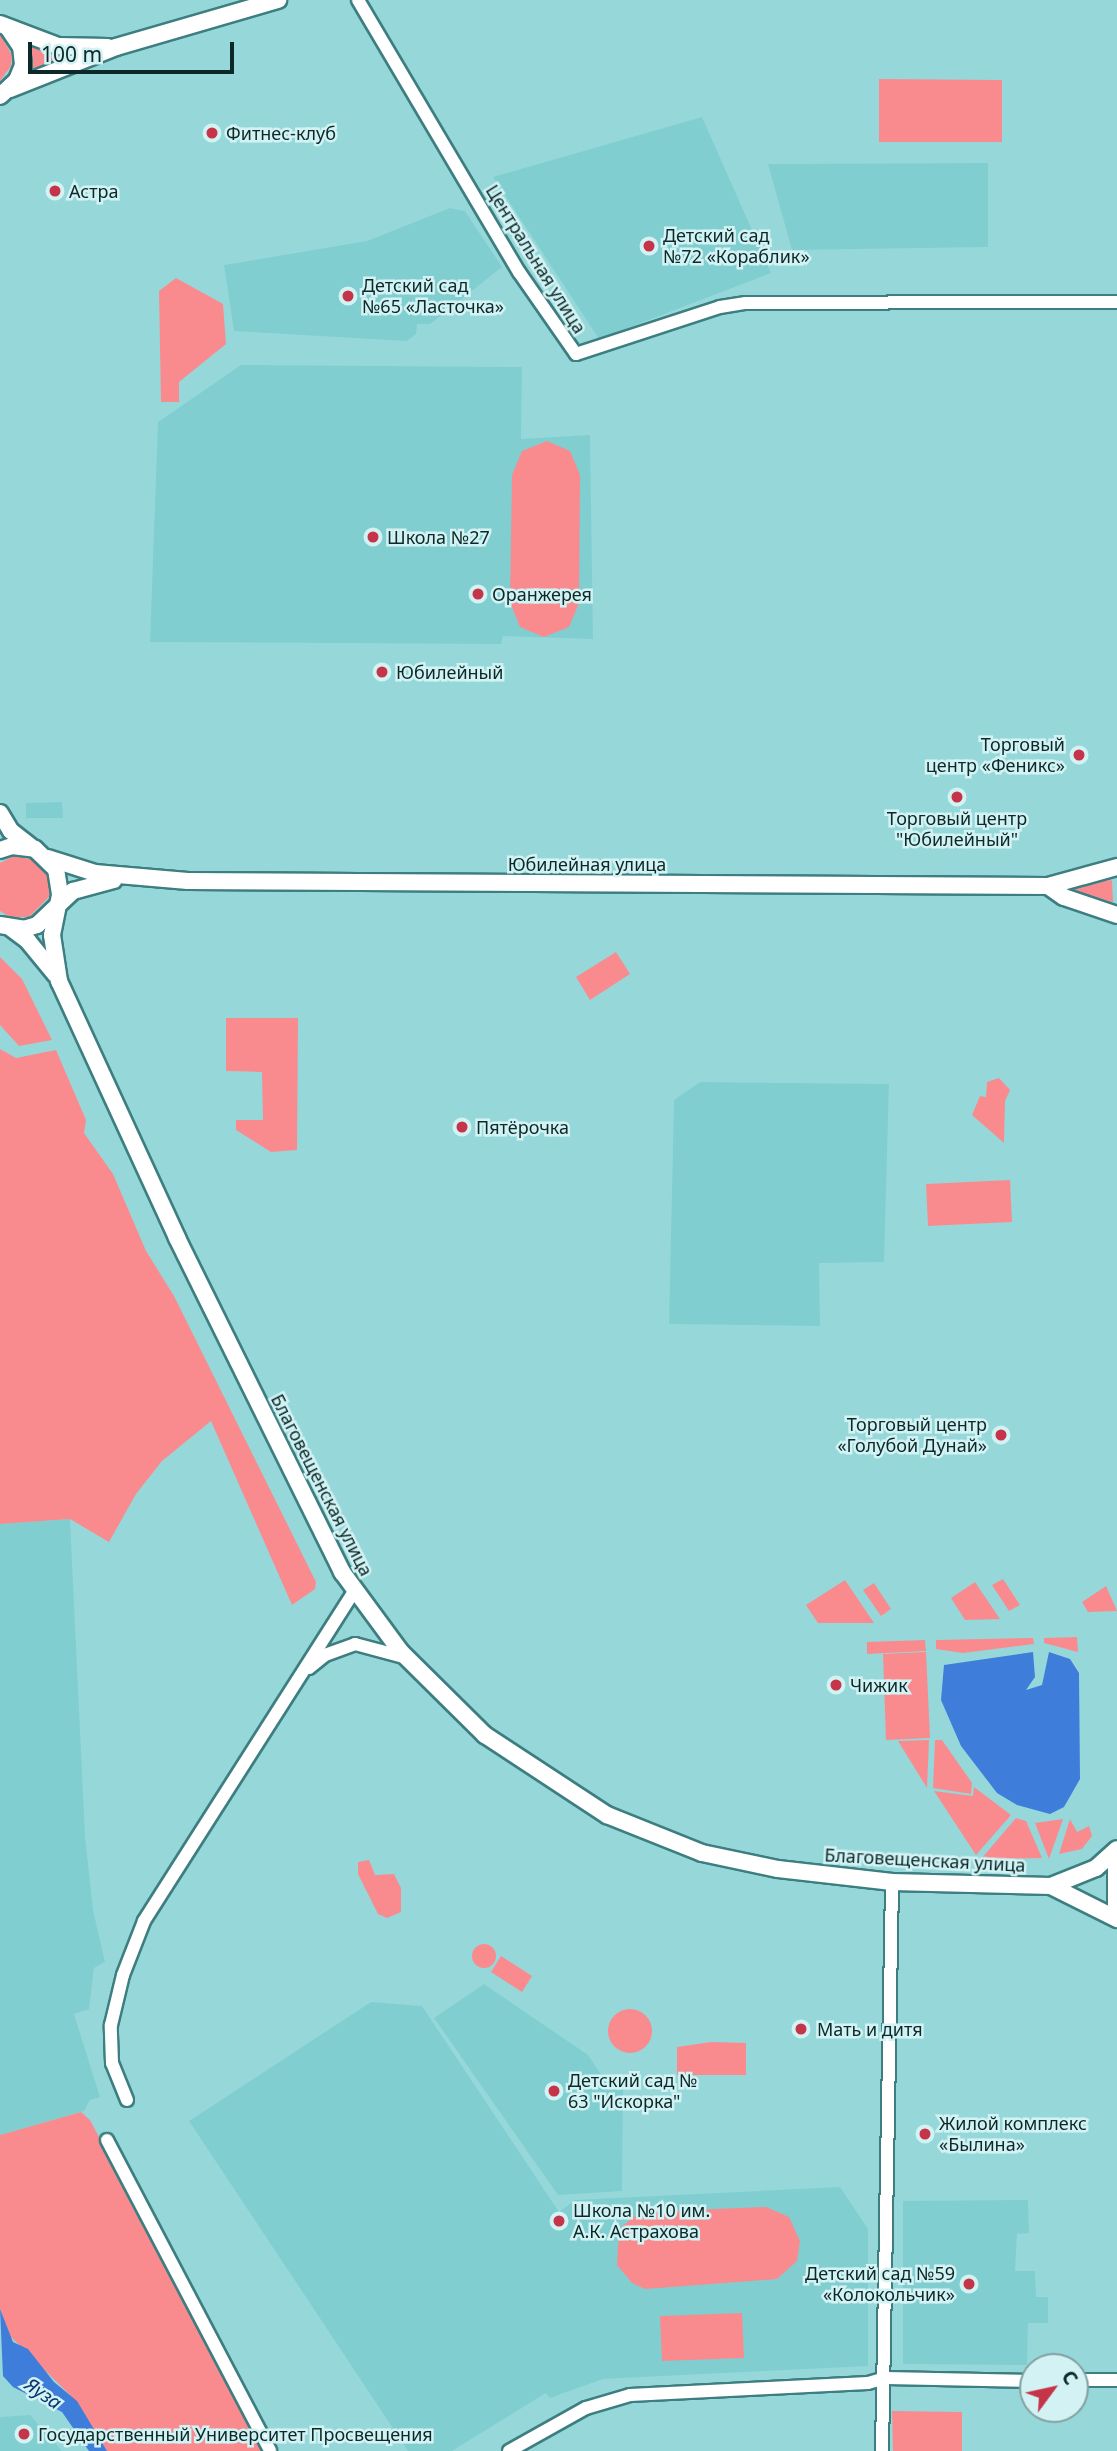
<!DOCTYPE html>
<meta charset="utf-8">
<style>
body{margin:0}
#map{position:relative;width:1117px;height:2451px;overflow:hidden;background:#96d8da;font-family:"Noto Sans",sans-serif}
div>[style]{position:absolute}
.built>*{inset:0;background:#81ced1}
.green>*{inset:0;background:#f98b8f}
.round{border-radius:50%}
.water>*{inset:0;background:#3e7dd9}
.roads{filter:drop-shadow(2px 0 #3d7e80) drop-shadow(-2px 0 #3d7e80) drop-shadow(0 2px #3d7e80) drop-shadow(0 -2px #3d7e80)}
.minor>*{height:12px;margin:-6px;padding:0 6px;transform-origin:6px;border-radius:6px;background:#fff}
.tertiary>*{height:16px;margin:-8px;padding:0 8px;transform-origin:8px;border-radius:8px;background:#fff}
.secondary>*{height:18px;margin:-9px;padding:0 9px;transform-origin:9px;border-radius:9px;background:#fff}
.dots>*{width:19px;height:19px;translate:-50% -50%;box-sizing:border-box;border:4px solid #d2f2f3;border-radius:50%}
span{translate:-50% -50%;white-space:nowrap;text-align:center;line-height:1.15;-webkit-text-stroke:5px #d2f2f3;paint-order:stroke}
.poi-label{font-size:18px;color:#0c2829}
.left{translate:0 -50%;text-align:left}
.right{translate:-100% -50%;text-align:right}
.street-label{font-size:18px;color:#0c2829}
.water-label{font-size:19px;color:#09346e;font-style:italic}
.north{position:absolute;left:1019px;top:2353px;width:70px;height:70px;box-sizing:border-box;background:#d2f2f3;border:2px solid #83a1a2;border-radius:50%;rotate:57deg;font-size:19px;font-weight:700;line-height:28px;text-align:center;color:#0c2829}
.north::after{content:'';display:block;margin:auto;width:24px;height:32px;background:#c53448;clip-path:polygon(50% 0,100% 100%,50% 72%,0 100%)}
.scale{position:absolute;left:28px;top:42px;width:206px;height:32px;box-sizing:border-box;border:4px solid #0c2829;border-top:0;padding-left:9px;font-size:21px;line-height:24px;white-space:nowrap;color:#0c2829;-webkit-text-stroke:5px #d2f2f3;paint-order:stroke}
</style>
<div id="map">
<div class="built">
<i style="clip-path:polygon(702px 117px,771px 273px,599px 339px,493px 177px)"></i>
<i style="clip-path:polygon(988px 163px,988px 247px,792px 250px,768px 164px)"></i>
<i style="clip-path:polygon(450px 208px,465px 211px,502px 267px,430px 324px,417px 324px,416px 334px,407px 341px,234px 331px,224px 265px,367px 241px)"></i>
<i style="clip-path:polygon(241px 365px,522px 367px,521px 439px,590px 435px,593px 639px,503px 636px,501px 644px,150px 642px,158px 422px)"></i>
<i style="clip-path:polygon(62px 802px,63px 818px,26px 818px,26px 803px)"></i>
<i style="clip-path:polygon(700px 1082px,889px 1084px,884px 1262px,819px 1263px,820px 1326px,669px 1324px,674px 1100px)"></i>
<i style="clip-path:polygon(70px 1519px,85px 1836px,93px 1910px,105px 1962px,94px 1968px,89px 2009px,74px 2014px,100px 2097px,90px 2100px,84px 2111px,0 2135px,0 1524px)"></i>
<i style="clip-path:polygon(484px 1984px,588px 2055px,610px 2088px,623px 2089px,622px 2191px,558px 2195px,434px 2018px)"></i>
<i style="clip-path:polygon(371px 2002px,422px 2006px,559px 2212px,575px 2200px,840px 2187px,868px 2229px,868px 2366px,603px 2379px,550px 2398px,546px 2393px,452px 2451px,408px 2451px,189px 2121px)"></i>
<i style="clip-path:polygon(1028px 2200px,1029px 2233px,1017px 2234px,1015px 2271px,1035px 2271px,1036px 2297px,1048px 2297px,1048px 2323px,1028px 2323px,1027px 2365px,903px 2364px,903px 2201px)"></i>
<i style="clip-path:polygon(30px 2415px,62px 2451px,0 2451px,0 2417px)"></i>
</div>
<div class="green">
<i style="clip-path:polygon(0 34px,12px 55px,11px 66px,0 81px)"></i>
<i style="clip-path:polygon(32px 45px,60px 54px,84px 57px,30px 73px)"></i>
<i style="clip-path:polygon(879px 79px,1002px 80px,1002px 142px,879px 142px)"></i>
<i style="clip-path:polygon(176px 278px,223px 304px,226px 344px,179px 382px,179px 402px,161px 402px,159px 291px)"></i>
<i style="clip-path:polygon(547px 441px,570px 451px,580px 475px,579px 603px,569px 627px,544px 637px,520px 627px,510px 602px,512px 475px,522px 451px)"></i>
<i style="clip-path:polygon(14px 856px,35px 860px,49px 876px,49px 897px,29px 917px,10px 917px,0 911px,0 863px)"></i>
<i style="clip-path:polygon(1112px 880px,1113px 902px,1069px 890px,1069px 886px)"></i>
<i style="clip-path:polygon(616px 952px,630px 974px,590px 1000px,576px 977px)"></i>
<i style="clip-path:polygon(0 957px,22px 979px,52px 1040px,19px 1046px,0 1025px)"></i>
<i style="clip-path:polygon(226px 1018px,298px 1018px,297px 1150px,271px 1152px,236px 1130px,236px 1120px,263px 1120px,262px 1072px,226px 1071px)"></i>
<i style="clip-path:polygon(0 1049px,16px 1058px,56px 1050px,86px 1120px,84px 1133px,113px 1174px,146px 1251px,174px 1296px,316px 1582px,315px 1589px,292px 1605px,211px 1421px,162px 1461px,136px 1494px,109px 1542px,70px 1519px,0 1524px)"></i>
<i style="clip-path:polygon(999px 1078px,1010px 1090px,1005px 1101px,1004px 1143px,972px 1115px,980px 1096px,986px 1097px,987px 1082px)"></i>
<i style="clip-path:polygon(1010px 1180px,1012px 1222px,928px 1226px,926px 1184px)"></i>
<i style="clip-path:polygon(1003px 1579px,1020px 1605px,1009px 1611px,992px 1585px)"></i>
<i style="clip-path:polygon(845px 1580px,874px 1623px,818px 1623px,806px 1605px)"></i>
<i style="clip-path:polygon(975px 1582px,1000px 1619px,965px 1620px,951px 1598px)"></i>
<i style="clip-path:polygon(874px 1583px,891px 1609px,881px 1616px,863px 1590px)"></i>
<i style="clip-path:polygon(1106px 1586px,1117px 1611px,1088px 1612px,1082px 1602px)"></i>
<i style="clip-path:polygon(1077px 1637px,1078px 1652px,1044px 1643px,1044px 1638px)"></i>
<i style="clip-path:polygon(1033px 1638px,1034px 1644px,963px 1653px,936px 1649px,936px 1640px)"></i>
<i style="clip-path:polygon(925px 1640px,926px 1651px,867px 1654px,867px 1642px)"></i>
<i style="clip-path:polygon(926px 1652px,930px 1738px,886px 1740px,883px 1654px)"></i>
<i style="clip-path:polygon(929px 1740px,927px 1788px,898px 1741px)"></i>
<i style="clip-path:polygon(935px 1740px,942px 1740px,972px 1783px,971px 1794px,933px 1788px)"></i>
<i style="clip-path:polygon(974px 1787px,1011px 1815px,976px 1855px,934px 1791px,973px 1796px)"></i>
<i style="clip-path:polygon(1016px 1818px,1026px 1821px,1042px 1858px,981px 1859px)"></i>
<i style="clip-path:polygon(1063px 1819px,1049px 1859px,1035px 1823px)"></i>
<i style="clip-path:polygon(1070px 1819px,1077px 1832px,1089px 1826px,1092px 1836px,1082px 1849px,1059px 1854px)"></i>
<i style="clip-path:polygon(369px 1860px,375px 1875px,394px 1874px,401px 1888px,401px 1912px,387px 1918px,378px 1914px,358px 1874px,358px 1862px)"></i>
<i class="round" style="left:472px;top:1944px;width:24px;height:24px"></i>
<i style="clip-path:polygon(501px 1956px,532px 1976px,522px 1992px,491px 1972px)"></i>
<i class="round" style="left:608px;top:2009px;width:44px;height:44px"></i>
<i style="clip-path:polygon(711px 2042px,746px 2043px,746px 2075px,677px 2075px,677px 2047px)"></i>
<i style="clip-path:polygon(81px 2112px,90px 2120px,264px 2451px,107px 2451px,70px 2395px,9px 2335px,0 2309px,0 2135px)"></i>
<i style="clip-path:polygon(766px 2207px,789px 2217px,800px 2241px,797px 2261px,777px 2279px,645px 2289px,632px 2283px,617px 2265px,619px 2229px,640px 2212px)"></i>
<i style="clip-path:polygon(742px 2313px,744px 2358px,662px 2361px,660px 2316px)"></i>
<i style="clip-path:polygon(892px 2411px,962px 2412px,962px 2451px,893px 2451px)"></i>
</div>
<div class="water">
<i style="clip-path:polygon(1033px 1652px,1035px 1677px,1026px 1690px,1042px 1685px,1049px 1652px,1070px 1659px,1079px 1673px,1080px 1779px,1064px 1807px,1050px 1814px,1017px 1805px,997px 1793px,961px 1746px,941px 1700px,944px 1665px)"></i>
<i style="clip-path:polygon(0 2309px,13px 2342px,28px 2349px,54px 2382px,77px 2401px,107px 2451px,89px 2451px,62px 2412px,13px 2387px,3px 2376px)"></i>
</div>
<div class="roads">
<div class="minor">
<i style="left:358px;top:0;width:316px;rotate:59.4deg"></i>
<i style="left:519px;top:272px;width:100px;rotate:55.2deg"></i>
<i style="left:576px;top:354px;width:151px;rotate:-18.1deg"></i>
<i style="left:720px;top:307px;width:26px;rotate:-9deg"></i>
<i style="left:746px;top:303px;width:371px;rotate:-0.2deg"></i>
<i style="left:309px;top:1668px;width:21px;rotate:-39deg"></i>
<i style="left:325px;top:1655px;width:32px;rotate:-20deg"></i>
<i style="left:355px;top:1644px;width:51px;rotate:14.9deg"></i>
<i style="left:127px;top:2100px;width:40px;rotate:-112deg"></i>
<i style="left:112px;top:2063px;width:38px;rotate:-92deg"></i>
<i style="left:111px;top:2025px;width:51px;rotate:-76.5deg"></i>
<i style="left:123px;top:1975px;width:58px;rotate:-68.7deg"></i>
<i style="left:144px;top:1921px;width:391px;rotate:-57.5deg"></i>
<i style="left:107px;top:2140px;width:351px;rotate:62.3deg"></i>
<i style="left:1075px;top:2380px;width:42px"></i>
<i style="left:509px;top:2451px;width:88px;rotate:-29.2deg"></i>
<i style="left:586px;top:2408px;width:46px;rotate:-16.5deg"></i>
<i style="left:630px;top:2395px;width:238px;rotate:-2.9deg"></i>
<i style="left:868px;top:2383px;width:19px;rotate:-16deg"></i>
<i style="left:886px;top:2378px;width:147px;rotate:1.2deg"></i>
<i style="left:882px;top:2451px;width:569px;rotate:-88.99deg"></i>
</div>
<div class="tertiary">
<i style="left:0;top:24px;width:62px;rotate:20.8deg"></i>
<i style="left:58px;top:46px;width:50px;rotate:1.1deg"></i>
<i style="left:10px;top:89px;width:114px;rotate:-21.6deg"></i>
<i style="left:116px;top:47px;width:169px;rotate:-16.2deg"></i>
<i style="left:0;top:96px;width:23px;rotate:-43deg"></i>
<i style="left:17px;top:80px;width:16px;rotate:-68deg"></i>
<i style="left:23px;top:65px;width:18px;rotate:-96deg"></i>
<i style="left:21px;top:47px;width:23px;rotate:-124deg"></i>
<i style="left:0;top:813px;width:21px;rotate:59deg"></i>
<i style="left:11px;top:831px;width:28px;rotate:38deg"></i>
<i style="left:0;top:850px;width:13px;rotate:-18deg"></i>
<i style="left:12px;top:846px;width:23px;rotate:7deg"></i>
<i style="left:35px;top:849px;width:29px;rotate:44deg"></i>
<i style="left:56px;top:869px;width:26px;rotate:81deg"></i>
<i style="left:60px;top:895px;width:41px;rotate:101.3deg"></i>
<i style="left:52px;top:935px;width:47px;rotate:81.3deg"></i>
<i style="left:59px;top:981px;width:283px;rotate:65.3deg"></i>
<i style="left:177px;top:1238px;width:373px;rotate:63.7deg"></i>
<i style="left:342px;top:1572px;width:99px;rotate:53.6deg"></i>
<i style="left:401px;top:1652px;width:118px;rotate:44.7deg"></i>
<i style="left:485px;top:1735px;width:146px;rotate:33.3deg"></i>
<i style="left:607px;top:1815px;width:102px;rotate:21.8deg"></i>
<i style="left:702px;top:1853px;width:78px;rotate:11.9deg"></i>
<i style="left:778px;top:1869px;width:115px;rotate:6.5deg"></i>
<i style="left:892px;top:1882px;width:159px;rotate:1.4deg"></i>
<i style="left:1051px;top:1886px;width:48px;rotate:-21.8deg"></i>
<i style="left:1096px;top:1868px;width:28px;rotate:-42deg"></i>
<i style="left:48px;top:858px;width:49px;rotate:17.7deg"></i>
<i style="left:95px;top:873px;width:93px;rotate:4.9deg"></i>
<i style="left:188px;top:881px;width:860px;rotate:0.33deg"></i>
<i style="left:1048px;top:886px;width:72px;rotate:-15.4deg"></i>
<i style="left:1048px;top:886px;width:19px;rotate:35deg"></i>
<i style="left:1064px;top:897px;width:56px;rotate:18.8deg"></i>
<i style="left:0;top:925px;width:24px;rotate:9deg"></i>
<i style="left:24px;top:929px;width:14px;rotate:-17deg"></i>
<i style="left:37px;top:925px;width:50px;rotate:-43.4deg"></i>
<i style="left:73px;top:891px;width:42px;rotate:-15deg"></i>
<i style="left:11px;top:928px;width:21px;rotate:37deg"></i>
<i style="left:28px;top:941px;width:43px;rotate:50.7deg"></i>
<i style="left:1051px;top:1886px;width:74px;rotate:26.6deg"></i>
</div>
<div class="secondary">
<i style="left:1117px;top:1863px;width:42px;rotate:90deg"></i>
</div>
</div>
<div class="dots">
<i style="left:212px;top:133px;background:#c53448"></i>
<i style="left:55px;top:191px;background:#c53448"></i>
<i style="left:649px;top:246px;background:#c53448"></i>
<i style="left:348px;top:296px;background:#c53448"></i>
<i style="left:373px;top:537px;background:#c53448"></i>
<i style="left:478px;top:594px;background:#c53448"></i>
<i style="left:382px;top:672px;background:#c53448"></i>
<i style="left:1079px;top:755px;background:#c53448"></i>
<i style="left:957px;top:797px;background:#c53448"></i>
<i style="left:462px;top:1127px;background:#c53448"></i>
<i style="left:1001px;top:1435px;background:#c53448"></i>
<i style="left:836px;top:1685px;background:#c53448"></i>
<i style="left:801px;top:2029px;background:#c53448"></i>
<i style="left:554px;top:2091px;background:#c53448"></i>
<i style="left:925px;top:2134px;background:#c53448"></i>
<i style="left:559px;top:2221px;background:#c53448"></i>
<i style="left:969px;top:2284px;background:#c53448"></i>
<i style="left:24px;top:2434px;background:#c53448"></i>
</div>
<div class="poi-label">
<span class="left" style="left:226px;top:133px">Фитнес-клуб</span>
<span class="left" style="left:69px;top:191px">Астра</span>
<span class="left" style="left:663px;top:246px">Детский сад<br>№72 «Кораблик»</span>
<span class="left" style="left:362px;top:296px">Детский сад<br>№65 «Ласточка»</span>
<span class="left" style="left:387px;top:537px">Школа №27</span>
<span class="left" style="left:492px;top:594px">Оранжерея</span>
<span class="left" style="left:396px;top:672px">Юбилейный</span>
<span class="right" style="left:1065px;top:755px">Торговый<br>центр «Феникс»</span>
<span style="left:957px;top:829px">Торговый центр<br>"Юбилейный"</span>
<span class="left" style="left:476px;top:1127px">Пятёрочка</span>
<span class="right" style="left:987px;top:1435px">Торговый центр<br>«Голубой Дунай»</span>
<span class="left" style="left:850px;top:1685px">Чижик</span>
<span class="left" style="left:817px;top:2029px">Мать и дитя</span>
<span class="left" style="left:568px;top:2091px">Детский сад №<br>63 "Искорка"</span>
<span class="left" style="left:939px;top:2134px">Жилой комплекс<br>«Былина»</span>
<span class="left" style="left:573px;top:2221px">Школа №10 им.<br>А.К. Астрахова</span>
<span class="right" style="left:955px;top:2284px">Детский сад №59<br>«Колокольчик»</span>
<span class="left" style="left:38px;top:2434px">Государственный Университет Просвещения</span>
</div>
<div class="street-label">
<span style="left:536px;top:259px;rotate:58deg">Центральная улица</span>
<span style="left:587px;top:864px">Юбилейная улица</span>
<span style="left:322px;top:1485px;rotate:63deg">Благовещенская улица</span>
<span style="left:925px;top:1860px;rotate:3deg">Благовещенская улица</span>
</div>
<div class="water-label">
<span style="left:43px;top:2394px;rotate:35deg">Яуза</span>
</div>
<div class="north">С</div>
<div class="scale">100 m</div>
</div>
